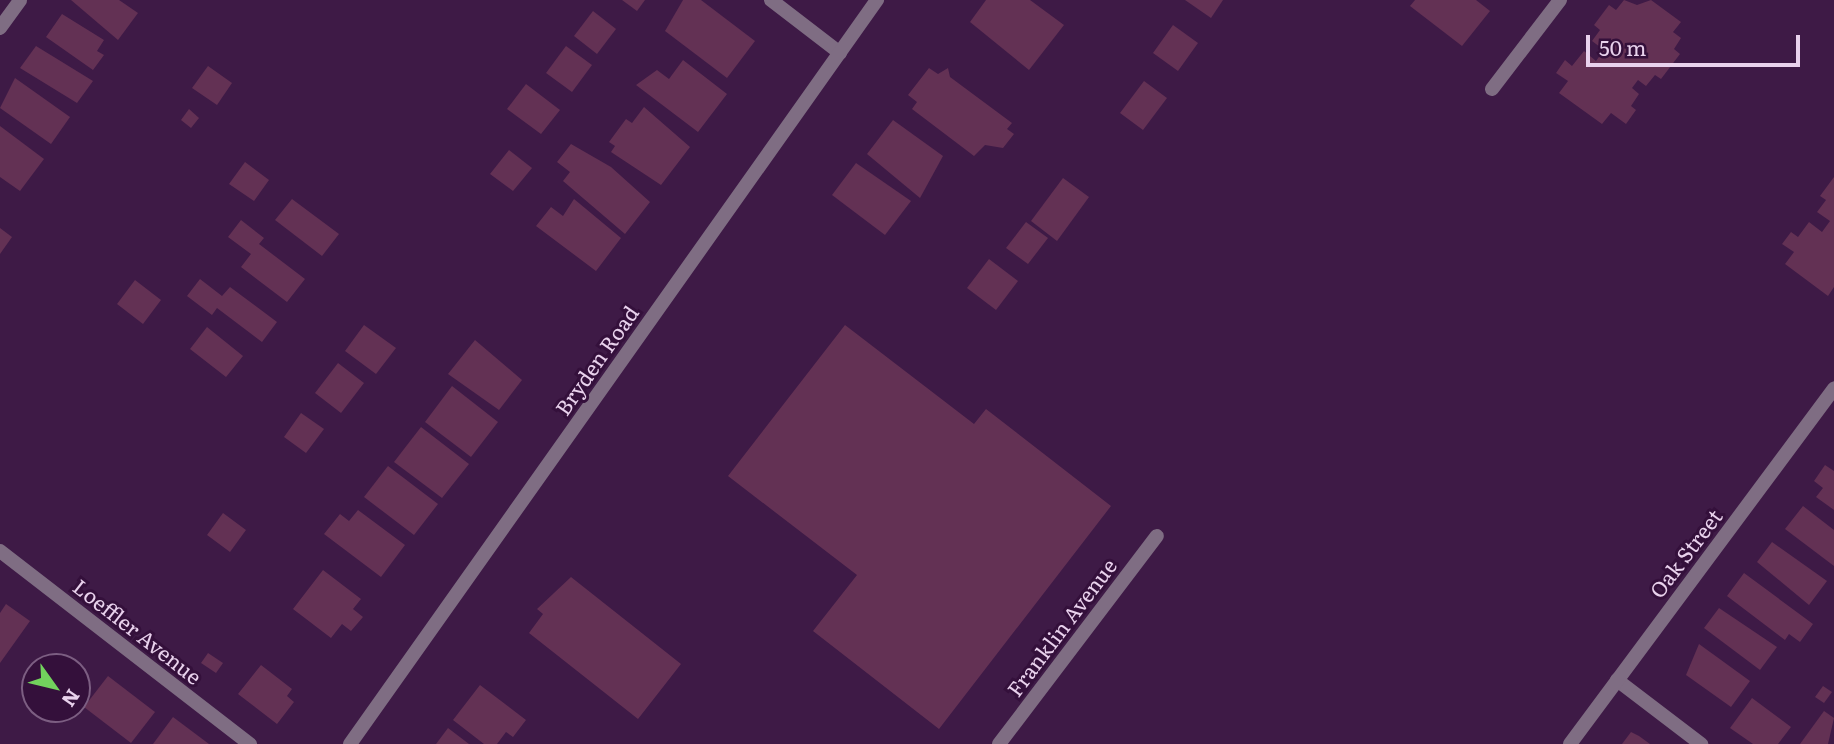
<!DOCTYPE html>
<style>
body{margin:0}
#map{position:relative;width:1834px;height:744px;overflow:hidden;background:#3e1a46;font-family:Literata,serif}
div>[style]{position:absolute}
.building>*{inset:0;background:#633154}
.street>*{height:14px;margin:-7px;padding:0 7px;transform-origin:7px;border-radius:7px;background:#7f6d83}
span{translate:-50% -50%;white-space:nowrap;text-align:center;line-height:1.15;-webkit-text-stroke:6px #34103b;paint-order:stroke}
.street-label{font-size:21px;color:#e9d2ed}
.north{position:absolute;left:21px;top:653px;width:70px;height:70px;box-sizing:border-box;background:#34103b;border:2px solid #7c5e82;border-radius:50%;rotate:124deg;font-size:19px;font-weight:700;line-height:28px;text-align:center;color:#e9d2ed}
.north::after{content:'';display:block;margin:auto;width:24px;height:32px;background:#72d25d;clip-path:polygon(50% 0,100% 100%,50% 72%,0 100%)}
.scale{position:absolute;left:1586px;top:35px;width:214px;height:32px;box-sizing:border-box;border:4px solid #e9d2ed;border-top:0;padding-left:9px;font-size:21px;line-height:24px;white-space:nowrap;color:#e9d2ed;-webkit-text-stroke:5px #34103b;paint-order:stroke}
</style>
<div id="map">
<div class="building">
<i style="clip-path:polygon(71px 0,119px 0,138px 13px,118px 40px)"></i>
<i style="clip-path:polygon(622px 0,645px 0,637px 11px)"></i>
<i style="clip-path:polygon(683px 0,701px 0,755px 41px,727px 78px,665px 31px)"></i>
<i style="clip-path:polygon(986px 0,1030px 0,1064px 25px,1029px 70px,970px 22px)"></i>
<i style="clip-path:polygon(1185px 0,1223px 0,1211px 18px)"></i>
<i style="clip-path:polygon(1415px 0,1476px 0,1490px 11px,1462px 46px,1410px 6px)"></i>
<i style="clip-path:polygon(1624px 0,1637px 5px,1651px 0,1681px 22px,1673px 32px,1681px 38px,1674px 49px,1680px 54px,1661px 79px,1655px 75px,1646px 86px,1638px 80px,1632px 88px,1639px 94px,1631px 106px,1636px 110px,1626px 124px,1611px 113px,1602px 124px,1559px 93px,1568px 81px,1556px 73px,1565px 60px,1572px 66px,1584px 51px,1596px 61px,1604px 50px,1592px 41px,1600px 30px,1594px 25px,1609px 5px,1616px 10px)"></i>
<i style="clip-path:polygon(593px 11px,616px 29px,597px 54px,574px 36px)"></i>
<i style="clip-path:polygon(62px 14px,104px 40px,97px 51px,104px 55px,93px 70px,46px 37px)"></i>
<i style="clip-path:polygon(1173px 25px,1198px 43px,1178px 71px,1153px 53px)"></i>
<i style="clip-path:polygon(36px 46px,93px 81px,77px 103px,20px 68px)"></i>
<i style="clip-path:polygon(566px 46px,592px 65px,572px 92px,546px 73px)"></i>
<i style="clip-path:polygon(683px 60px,727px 94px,698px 132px,636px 85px,657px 70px,669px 79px)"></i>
<i style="clip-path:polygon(208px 66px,232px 83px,217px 105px,192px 88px)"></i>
<i style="clip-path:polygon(929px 68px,938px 74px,948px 68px,950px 77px,1012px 123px,1007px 129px,1014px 134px,1003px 148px,985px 145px,974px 156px,912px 109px,917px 102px,908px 95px)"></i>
<i style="clip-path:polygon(15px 78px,70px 117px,51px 144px,0 108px)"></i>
<i style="clip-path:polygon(1144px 81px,1167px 98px,1143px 130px,1120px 113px)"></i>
<i style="clip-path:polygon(526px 84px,560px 110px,541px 134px,507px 109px)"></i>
<i style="clip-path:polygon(644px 107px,690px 147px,661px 185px,611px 152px,615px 146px,609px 142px,626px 119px,632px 123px)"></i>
<i style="clip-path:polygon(189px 109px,199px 118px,191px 128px,181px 120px)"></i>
<i style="clip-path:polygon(893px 120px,943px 156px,920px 198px,867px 154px)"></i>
<i style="clip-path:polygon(0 126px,44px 159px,20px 191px,0 177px)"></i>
<i style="clip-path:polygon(571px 144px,611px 167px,650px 202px,625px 234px,563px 181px,570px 172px,557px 162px)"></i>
<i style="clip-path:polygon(509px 150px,532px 168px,513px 191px,490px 174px)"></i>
<i style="clip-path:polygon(245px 162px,269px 180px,254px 201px,229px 184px)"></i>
<i style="clip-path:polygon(856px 163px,911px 201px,885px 235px,832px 195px)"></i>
<i style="clip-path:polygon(1834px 177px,1834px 287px,1828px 296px,1785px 264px,1794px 252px,1782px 244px,1791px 232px,1798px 237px,1809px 222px,1822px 232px,1830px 221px,1817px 212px,1826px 200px,1820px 196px)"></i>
<i style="clip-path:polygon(1063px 178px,1089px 197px,1057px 241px,1031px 221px)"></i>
<i style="clip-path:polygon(292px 199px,339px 234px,322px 256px,275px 220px)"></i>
<i style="clip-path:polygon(574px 199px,621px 238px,596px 271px,536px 226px,551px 207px,563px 216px)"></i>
<i style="clip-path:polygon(241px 220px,264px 238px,259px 244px,305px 279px,287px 302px,241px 267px,251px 254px,228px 237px)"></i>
<i style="clip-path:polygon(1026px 222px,1048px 238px,1028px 264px,1006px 248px)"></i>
<i style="clip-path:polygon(0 228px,12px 237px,0 254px)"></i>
<i style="clip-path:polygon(989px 259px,1018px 281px,996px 310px,967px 288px)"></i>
<i style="clip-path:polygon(200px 279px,222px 296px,230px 287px,277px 322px,262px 342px,217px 308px,212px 315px,187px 296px)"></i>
<i style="clip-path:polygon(135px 280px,161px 300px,143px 324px,117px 304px)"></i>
<i style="clip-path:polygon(364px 325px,396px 348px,376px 374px,345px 351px)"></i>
<i style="clip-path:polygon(845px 325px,974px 424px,986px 409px,1111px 506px,939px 729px,813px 631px,857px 575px,728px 476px)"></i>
<i style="clip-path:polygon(207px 327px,243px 356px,226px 377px,190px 349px)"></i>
<i style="clip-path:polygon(475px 340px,522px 380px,499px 410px,448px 374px)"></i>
<i style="clip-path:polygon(338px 363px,364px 383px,341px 413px,315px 393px)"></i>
<i style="clip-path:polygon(452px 386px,498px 422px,471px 457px,425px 422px)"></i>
<i style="clip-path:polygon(301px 413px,324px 429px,306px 453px,284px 437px)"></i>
<i style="clip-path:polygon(421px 427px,469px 464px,442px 498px,394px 462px)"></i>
<i style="clip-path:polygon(1825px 465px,1834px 471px,1834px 510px,1816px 497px,1823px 488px,1814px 481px)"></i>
<i style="clip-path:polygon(388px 466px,438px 504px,414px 535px,364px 497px)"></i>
<i style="clip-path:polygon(1803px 506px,1834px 530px,1834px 566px,1785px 529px)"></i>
<i style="clip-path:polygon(358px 510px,405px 545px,381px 577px,324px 534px,340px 514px,349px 521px)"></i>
<i style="clip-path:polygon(223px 513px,246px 530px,230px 552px,207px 535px)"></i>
<i style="clip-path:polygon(1772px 542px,1827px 581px,1809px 605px,1757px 562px)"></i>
<i style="clip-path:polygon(323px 570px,361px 599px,353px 609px,363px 617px,351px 631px,342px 624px,331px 638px,293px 609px)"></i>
<i style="clip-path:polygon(1744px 573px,1813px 624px,1800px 642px,1789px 634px,1785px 640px,1727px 596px)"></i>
<i style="clip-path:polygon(571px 577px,681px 664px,638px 719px,529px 633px,543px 614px,537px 609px)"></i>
<i style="clip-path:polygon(6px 604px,30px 621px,0 663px,0 613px)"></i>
<i style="clip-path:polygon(1719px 608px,1777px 647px,1760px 670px,1704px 628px)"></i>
<i style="clip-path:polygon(1699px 644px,1750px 681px,1731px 707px,1686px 675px)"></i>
<i style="clip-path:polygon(208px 653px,223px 663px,216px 673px,201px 663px)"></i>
<i style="clip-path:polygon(261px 665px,292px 689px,287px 696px,294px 702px,277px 724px,238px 694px)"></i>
<i style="clip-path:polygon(108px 676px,155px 712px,131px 743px,84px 707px)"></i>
<i style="clip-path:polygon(480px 685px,526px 720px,513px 737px,506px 732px,497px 744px,484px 744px,453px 720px)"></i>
<i style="clip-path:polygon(1823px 686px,1832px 692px,1824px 703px,1815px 697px)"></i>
<i style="clip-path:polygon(1752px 698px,1791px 727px,1778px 744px,1753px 744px,1730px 728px)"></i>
<i style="clip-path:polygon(1824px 711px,1834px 718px,1828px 744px,1800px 744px)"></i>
<i style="clip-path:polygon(173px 717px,209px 744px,153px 744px)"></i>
<i style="clip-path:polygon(448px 728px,469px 744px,436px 744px)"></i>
<i style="clip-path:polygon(1631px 732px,1639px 736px,1650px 744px,1622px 744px)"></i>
</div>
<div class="street">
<i style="left:771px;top:0;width:87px;rotate:37.5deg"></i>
<i style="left:0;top:28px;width:34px;rotate:-54deg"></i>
<i style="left:1492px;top:89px;width:112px;rotate:-52.6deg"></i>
<i style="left:0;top:551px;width:316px;rotate:37.7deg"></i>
<i style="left:1617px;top:680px;width:106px;rotate:37.3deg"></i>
<i style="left:350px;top:744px;width:912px;rotate:-54.69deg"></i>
<i style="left:999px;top:744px;width:261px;rotate:-52.8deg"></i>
<i style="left:1570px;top:744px;width:443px;rotate:-53.4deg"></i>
</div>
<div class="street-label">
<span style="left:596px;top:360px;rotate:-55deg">Bryden Road</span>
<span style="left:1685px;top:553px;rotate:-53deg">Oak Street</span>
<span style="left:1061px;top:627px;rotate:-53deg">Franklin Avenue</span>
<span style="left:138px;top:631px;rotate:38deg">Loeffler Avenue</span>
</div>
<div class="north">N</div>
<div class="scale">50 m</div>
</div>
